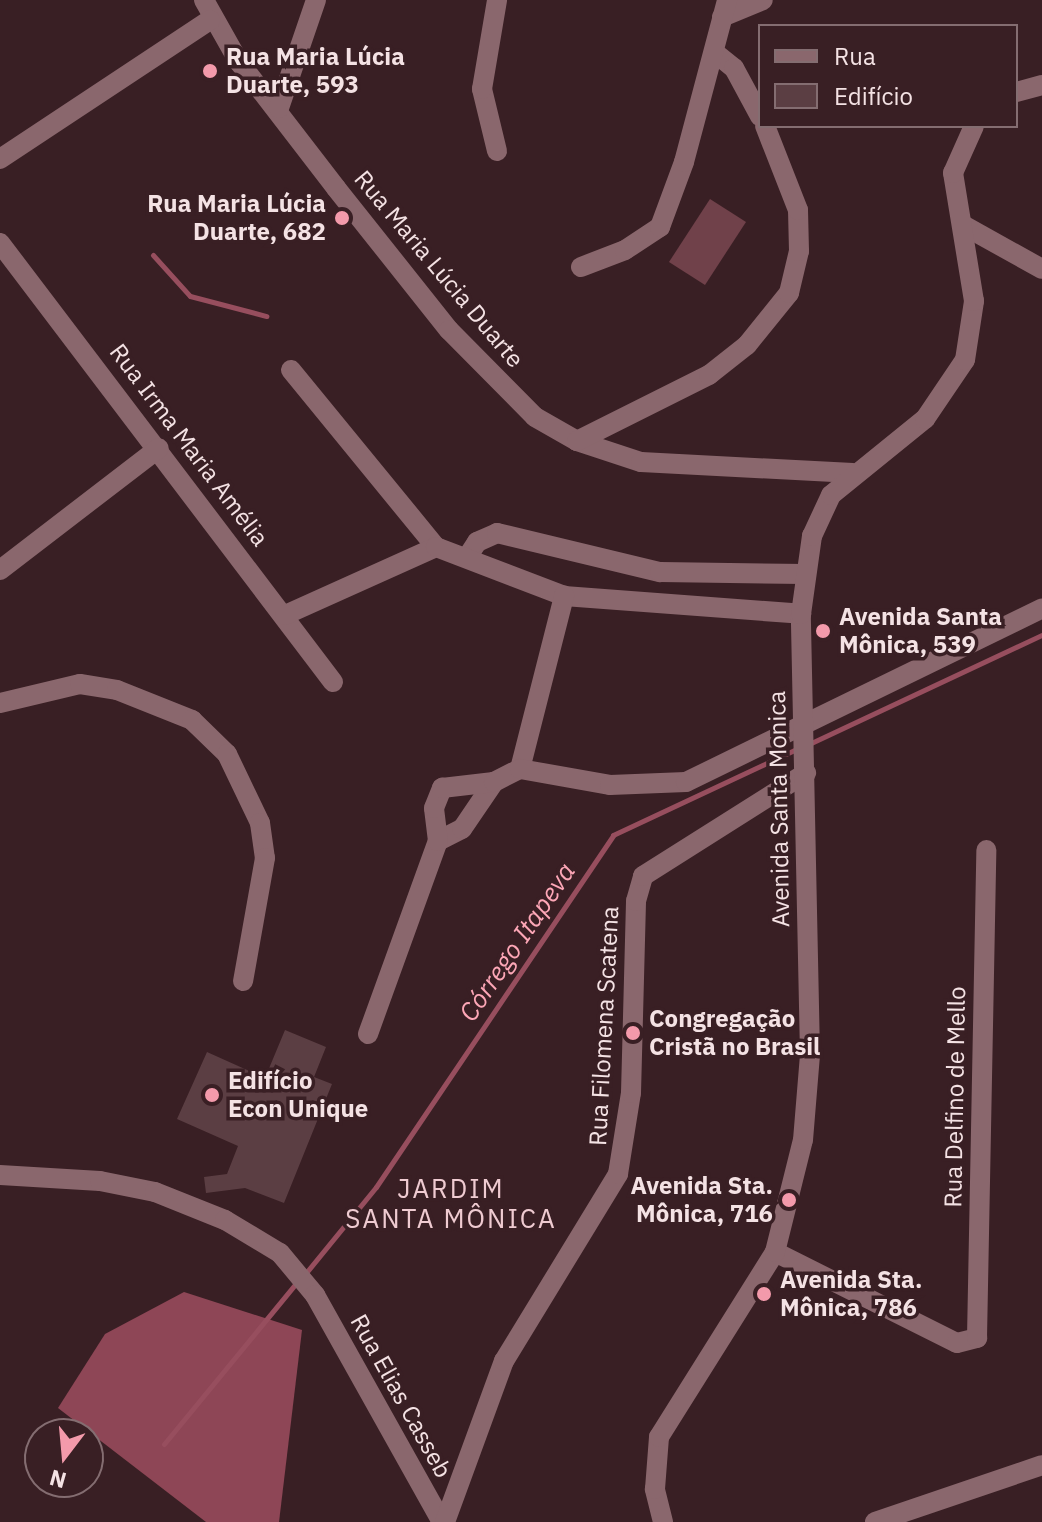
<!DOCTYPE html>
<meta charset="utf-8">
<style>
body{margin:0}
#map{position:relative;width:1042px;height:1522px;overflow:hidden;background:#391f24;font-family:"IBM Plex Sans",sans-serif}
div>[style]{position:absolute}
.green>*{inset:0;background:#70414a}
.forest>*{inset:0;background:#8e4656}
.stream>*{height:5px;margin:-2.5px;padding:0 2.5px;transform-origin:2.5px;border-radius:2.5px;background:#974e5e}
.building>*{inset:0;background:#5b3e43}
.minor>*{height:20px;margin:-10px;padding:0 10px;transform-origin:10px;border-radius:10px;background:#8a676d}
.dots>*{width:22px;height:22px;translate:-50% -50%;box-sizing:border-box;border:4px solid #391f24;border-radius:50%}
span{translate:-50% -50%;white-space:nowrap;text-align:center;line-height:1.15;-webkit-text-stroke:7px #391f24;paint-order:stroke}
.poi-label{font-size:24px;color:#f4e2e4;font-weight:700}
.left{translate:0 -50%;text-align:left}
.right{translate:-100% -50%;text-align:right}
.street-label{font-size:24px;color:#f4e2e4}
.water-label{font-size:26px;color:#fda7b7;font-style:italic}
.neighbourhood-label{font-size:26px;color:#efcbd1;letter-spacing:2px}
.legend{position:absolute;left:758px;top:24px;width:260px;height:104px;box-sizing:border-box;background:#391f24;border:2px solid #846d71;margin:0;padding:10px 14px;list-style:none;font-size:24px;color:#f4e2e4}
.legend li{display:flex;align-items:center;gap:16px;height:40px}
.legend b{width:40px;border:2px solid #846d71}
.north{position:absolute;left:24px;top:1418px;width:80px;height:80px;box-sizing:border-box;background:#391f24;border:2px solid #846d71;border-radius:50%;rotate:196deg;font-size:22px;font-weight:700;line-height:32px;text-align:center;color:#f4e2e4}
.north::after{content:'';display:block;margin:auto;width:28px;height:36px;background:#f39aab;clip-path:polygon(50% 0,100% 100%,50% 72%,0 100%)}
</style>
<div id="map">
<div class="green">
<i style="clip-path:polygon(710px 199px,746px 222px,705px 285px,669px 262px)"></i>
</div>
<div class="forest">
<i style="clip-path:polygon(184px 1292px,302px 1330px,279px 1522px,206px 1522px,58px 1408px,105px 1334px)"></i>
</div>
<div class="stream">
<i style="left:153px;top:255px;width:55px;rotate:47.9deg"></i>
<i style="left:190px;top:296px;width:79px;rotate:14.7deg"></i>
<i style="left:809px;top:744px;width:257px;rotate:-25.1deg"></i>
<i style="left:305px;top:1274px;width:112px;rotate:-50.8deg"></i>
<i style="left:376px;top:1187px;width:424px;rotate:-56deg"></i>
<i style="left:613px;top:835px;width:205px;rotate:-25.1deg"></i>
<i style="left:164px;top:1444px;width:211px;rotate:-50.6deg"></i>
</div>
<div class="building">
<i style="clip-path:polygon(285px 1030px,326px 1047px,314px 1077px,332px 1084px,284px 1203px,245px 1188px,206px 1193px,204px 1177px,227px 1174px,238px 1146px,177px 1119px,207px 1052px,265px 1078px)"></i>
</div>
<div class="minor">
<i style="left:204px;top:0;width:71px;rotate:60.6deg"></i>
<i style="left:239px;top:62px;width:159px;rotate:52.4deg"></i>
<i style="left:336px;top:188px;width:181px;rotate:51.5deg"></i>
<i style="left:449px;top:330px;width:122px;rotate:45.3deg"></i>
<i style="left:535px;top:417px;width:48px;rotate:29.7deg"></i>
<i style="left:577px;top:441px;width:67px;rotate:18.2deg"></i>
<i style="left:641px;top:462px;width:212px;rotate:3deg"></i>
<i style="left:722px;top:17px;width:44px;rotate:-22.5deg"></i>
<i style="left:714px;top:52px;width:26px;rotate:39deg"></i>
<i style="left:734px;top:68px;width:55px;rotate:61.6deg"></i>
<i style="left:1016px;top:92px;width:27px;rotate:-15deg"></i>
<i style="left:279px;top:108px;width:114px;rotate:-71.1deg"></i>
<i style="left:497px;top:151px;width:64px;rotate:-103.6deg"></i>
<i style="left:482px;top:89px;width:90px;rotate:-80.4deg"></i>
<i style="left:0;top:159px;width:252px;rotate:-33.5deg"></i>
<i style="left:963px;top:225px;width:90px;rotate:29.1deg"></i>
<i style="left:0;top:243px;width:551px;rotate:52.82deg"></i>
<i style="left:581px;top:267px;width:47px;rotate:-21.1deg"></i>
<i style="left:625px;top:250px;width:42px;rotate:-33.3deg"></i>
<i style="left:660px;top:227px;width:69px;rotate:-69.7deg"></i>
<i style="left:684px;top:162px;width:168px;rotate:-75.1deg"></i>
<i style="left:291px;top:370px;width:229px;rotate:50.7deg"></i>
<i style="left:577px;top:441px;width:148px;rotate:-26.6deg"></i>
<i style="left:709px;top:375px;width:48px;rotate:-38.3deg"></i>
<i style="left:747px;top:345px;width:67px;rotate:-51.1deg"></i>
<i style="left:789px;top:293px;width:43px;rotate:-76.6deg"></i>
<i style="left:799px;top:251px;width:41px;rotate:-91.4deg"></i>
<i style="left:798px;top:210px;width:90px;rotate:-111.4deg"></i>
<i style="left:468px;top:556px;width:17px;rotate:-57deg"></i>
<i style="left:477px;top:542px;width:22px;rotate:-24deg"></i>
<i style="left:497px;top:533px;width:168px;rotate:13.5deg"></i>
<i style="left:660px;top:572px;width:145px;rotate:0.8deg"></i>
<i style="left:0;top:570px;width:200px;rotate:-37.5deg"></i>
<i style="left:285px;top:615px;width:166px;rotate:-24.2deg"></i>
<i style="left:436px;top:547px;width:137px;rotate:20.9deg"></i>
<i style="left:564px;top:596px;width:238px;rotate:4.3deg"></i>
<i style="left:0;top:703px;width:82px;rotate:-13.4deg"></i>
<i style="left:80px;top:684px;width:37px;rotate:9deg"></i>
<i style="left:117px;top:690px;width:81px;rotate:21.8deg"></i>
<i style="left:192px;top:720px;width:49px;rotate:44.2deg"></i>
<i style="left:227px;top:754px;width:76px;rotate:64.4deg"></i>
<i style="left:260px;top:823px;width:35px;rotate:82deg"></i>
<i style="left:265px;top:858px;width:125px;rotate:100.1deg"></i>
<i style="left:520px;top:769px;width:179px;rotate:-75.7deg"></i>
<i style="left:438px;top:841px;width:27px;rotate:-27deg"></i>
<i style="left:462px;top:829px;width:57px;rotate:-55.8deg"></i>
<i style="left:368px;top:1034px;width:205px;rotate:-70.1deg"></i>
<i style="left:438px;top:841px;width:33px;rotate:-97deg"></i>
<i style="left:434px;top:808px;width:22px;rotate:-68deg"></i>
<i style="left:442px;top:788px;width:52px;rotate:-6.6deg"></i>
<i style="left:494px;top:782px;width:29px;rotate:-27deg"></i>
<i style="left:520px;top:769px;width:91px;rotate:10.1deg"></i>
<i style="left:610px;top:785px;width:76px;rotate:-2.3deg"></i>
<i style="left:686px;top:782px;width:396px;rotate:-26deg"></i>
<i style="left:0;top:1175px;width:100px;rotate:3.4deg"></i>
<i style="left:100px;top:1181px;width:56px;rotate:11.3deg"></i>
<i style="left:155px;top:1192px;width:75px;rotate:21.8deg"></i>
<i style="left:225px;top:1220px;width:64px;rotate:31deg"></i>
<i style="left:280px;top:1253px;width:55px;rotate:50.2deg"></i>
<i style="left:315px;top:1295px;width:260px;rotate:60.8deg"></i>
<i style="left:775px;top:1252px;width:203px;rotate:26.6deg"></i>
<i style="left:957px;top:1343px;width:21px;rotate:-14deg"></i>
<i style="left:977px;top:1338px;width:488px;rotate:-88.9deg"></i>
<i style="left:445px;top:1522px;width:171px;rotate:-69.9deg"></i>
<i style="left:504px;top:1361px;width:219px;rotate:-58.6deg"></i>
<i style="left:618px;top:1174px;width:82px;rotate:-80.9deg"></i>
<i style="left:631px;top:1093px;width:192px;rotate:-88.5deg"></i>
<i style="left:636px;top:901px;width:26px;rotate:-74deg"></i>
<i style="left:643px;top:876px;width:193px;rotate:-32.3deg"></i>
<i style="left:663px;top:1522px;width:34px;rotate:-104deg"></i>
<i style="left:655px;top:1489px;width:52px;rotate:-85.6deg"></i>
<i style="left:659px;top:1437px;width:218px;rotate:-57.9deg"></i>
<i style="left:775px;top:1252px;width:115px;rotate:-76deg"></i>
<i style="left:803px;top:1140px;width:86px;rotate:-85.3deg"></i>
<i style="left:810px;top:1054px;width:440px;rotate:-91.2deg"></i>
<i style="left:801px;top:614px;width:79px;rotate:-82deg"></i>
<i style="left:812px;top:536px;width:45px;rotate:-65.1deg"></i>
<i style="left:831px;top:495px;width:121px;rotate:-39deg"></i>
<i style="left:925px;top:419px;width:71px;rotate:-55.9deg"></i>
<i style="left:965px;top:360px;width:60px;rotate:-81.3deg"></i>
<i style="left:974px;top:301px;width:130px;rotate:-99.3deg"></i>
<i style="left:953px;top:173px;width:51px;rotate:-65.9deg"></i>
<i style="left:875px;top:1522px;width:176px;rotate:-18.8deg"></i>
</div>
<div class="dots">
<i style="left:210px;top:71px;background:#f39aab"></i>
<i style="left:342px;top:218px;background:#f39aab"></i>
<i style="left:823px;top:631px;background:#f39aab"></i>
<i style="left:633px;top:1033px;background:#f39aab"></i>
<i style="left:212px;top:1095px;background:#f39aab"></i>
<i style="left:789px;top:1200px;background:#f39aab"></i>
<i style="left:764px;top:1294px;background:#f39aab"></i>
</div>
<div class="poi-label">
<span class="left" style="left:226px;top:71px">Rua Maria Lúcia<br>Duarte, 593</span>
<span class="right" style="left:326px;top:218px">Rua Maria Lúcia<br>Duarte, 682</span>
<span class="left" style="left:839px;top:631px">Avenida Santa<br>Mônica, 539</span>
<span class="left" style="left:649px;top:1033px">Congregação<br>Cristã no Brasil</span>
<span class="left" style="left:228px;top:1095px">Edifício<br>Econ Unique</span>
<span class="right" style="left:773px;top:1200px">Avenida Sta.<br>Mônica, 716</span>
<span class="left" style="left:780px;top:1294px">Avenida Sta.<br>Mônica, 786</span>
</div>
<div class="street-label">
<span style="left:439px;top:269px;rotate:50deg">Rua Maria Lúcia Duarte</span>
<span style="left:189px;top:445px;rotate:53deg">Rua Irma Maria Amélia</span>
<span style="left:779px;top:809px;rotate:-91deg">Avenida Santa Monica</span>
<span style="left:604px;top:1026px;rotate:-87deg">Rua Filomena Scatena</span>
<span style="left:955px;top:1097px;rotate:-89deg">Rua Delfino de Mello</span>
<span style="left:401px;top:1396px;rotate:61deg">Rua Elias Casseb</span>
</div>
<div class="water-label">
<span style="left:517px;top:942px;rotate:-56deg">Córrego Itapeva</span>
</div>
<div class="neighbourhood-label">
<span style="left:451px;top:1204px">JARDIM<br>SANTA MÔNICA</span>
</div>
<ul class="legend">
<li><b style="height:10px;background:#8a676d"></b>Rua</li>
<li><b style="height:22px;background:#5b3e43"></b>Edifício</li>
</ul>
<div class="north">N</div>
</div>
